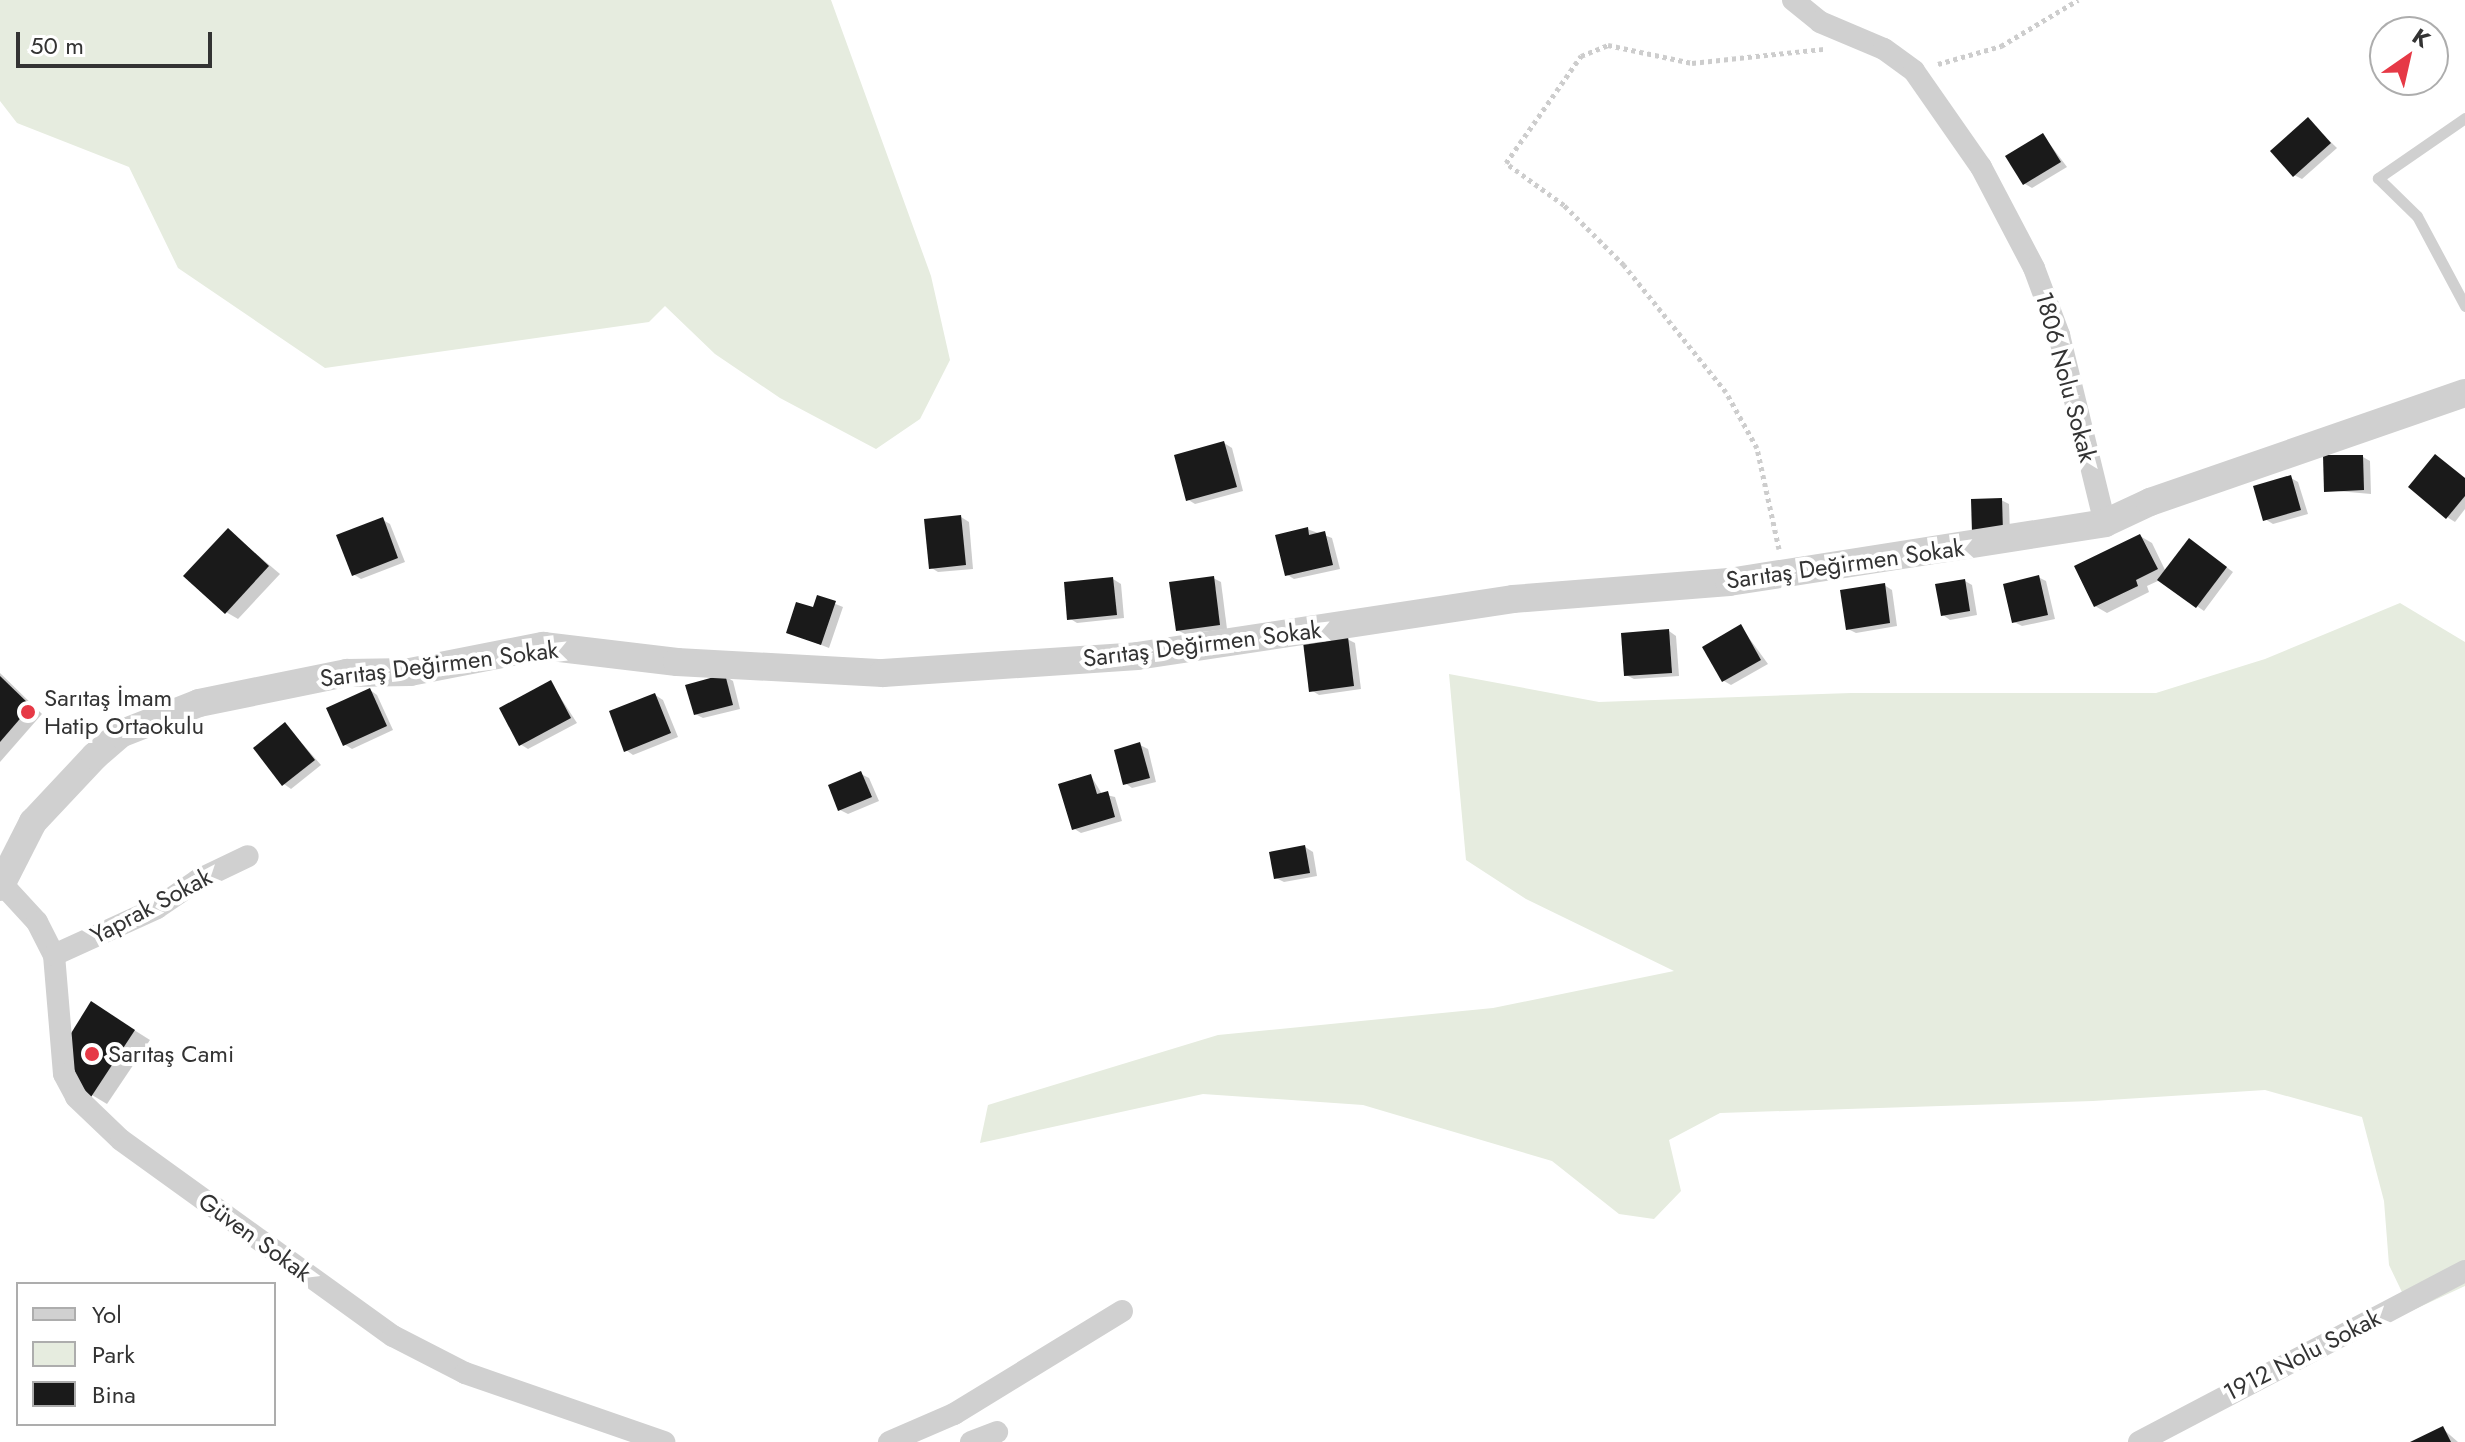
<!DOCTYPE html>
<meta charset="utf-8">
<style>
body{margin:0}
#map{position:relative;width:2465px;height:1442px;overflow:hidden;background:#fff;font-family:Jost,sans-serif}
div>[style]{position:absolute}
.green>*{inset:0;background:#e6ecdf}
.shadow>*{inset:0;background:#0003}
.building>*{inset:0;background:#1a1a1a}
.path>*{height:5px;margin-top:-2.5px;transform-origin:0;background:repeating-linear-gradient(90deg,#cdcdcd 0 4px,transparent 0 8px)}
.service>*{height:11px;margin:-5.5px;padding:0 5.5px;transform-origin:5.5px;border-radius:5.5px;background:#d0d0d0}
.minor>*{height:22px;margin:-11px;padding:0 11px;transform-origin:11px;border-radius:11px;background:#d0d0d0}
.tertiary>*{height:28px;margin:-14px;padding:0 14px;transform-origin:14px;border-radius:14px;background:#d0d0d0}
.dots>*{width:22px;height:22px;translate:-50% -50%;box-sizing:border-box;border:4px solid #fff;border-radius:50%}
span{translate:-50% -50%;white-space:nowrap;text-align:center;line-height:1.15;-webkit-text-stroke:8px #fff;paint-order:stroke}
.street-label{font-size:24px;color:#333}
.poi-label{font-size:24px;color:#333}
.left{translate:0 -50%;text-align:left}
.legend{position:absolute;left:16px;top:1282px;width:260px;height:144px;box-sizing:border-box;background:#fff;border:2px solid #adadad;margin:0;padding:10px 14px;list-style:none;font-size:24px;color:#333}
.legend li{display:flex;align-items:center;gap:16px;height:40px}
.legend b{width:40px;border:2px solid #adadad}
.north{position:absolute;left:2369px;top:16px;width:80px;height:80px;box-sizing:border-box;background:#fff;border:2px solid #adadad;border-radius:50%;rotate:34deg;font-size:22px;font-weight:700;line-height:32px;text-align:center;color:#333}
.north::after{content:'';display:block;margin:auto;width:28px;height:36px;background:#e63946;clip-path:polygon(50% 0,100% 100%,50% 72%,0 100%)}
.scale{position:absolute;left:16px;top:32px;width:196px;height:36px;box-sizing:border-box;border:4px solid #333;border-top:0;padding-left:10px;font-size:24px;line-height:28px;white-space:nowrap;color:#333;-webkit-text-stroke:6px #fff;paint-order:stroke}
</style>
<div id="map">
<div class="green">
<i style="clip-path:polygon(0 0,831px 0,931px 276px,950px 360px,920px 419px,876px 449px,780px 398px,715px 354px,665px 306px,649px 322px,325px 368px,178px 268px,129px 167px,17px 123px,0 101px)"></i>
<i style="clip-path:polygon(2400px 603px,2465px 642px,2465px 1286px,2411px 1311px,2389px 1265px,2384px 1201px,2362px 1117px,2265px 1090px,2093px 1101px,1720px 1113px,1669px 1140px,1681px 1191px,1654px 1219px,1619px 1214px,1552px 1161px,1363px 1105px,1203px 1094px,980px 1143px,988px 1105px,1218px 1035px,1493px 1008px,1674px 971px,1526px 899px,1466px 860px,1449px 674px,1599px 702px,1851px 693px,2156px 693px,2265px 659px)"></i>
</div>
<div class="shadow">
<i style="clip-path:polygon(2308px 120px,2337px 148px,2302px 179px,2294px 175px)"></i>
<i style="clip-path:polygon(2043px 135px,2067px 167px,2032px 188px,2025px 184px)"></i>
<i style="clip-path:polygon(1224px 443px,1232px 448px,1243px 491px,1195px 504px,1187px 499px)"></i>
<i style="clip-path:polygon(2363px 457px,2370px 461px,2371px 494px,2326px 490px)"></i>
<i style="clip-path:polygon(2291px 478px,2298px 482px,2308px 514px,2273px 524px,2265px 519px)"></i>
<i style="clip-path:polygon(2465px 479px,2465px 509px,2455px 522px,2447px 517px)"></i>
<i style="clip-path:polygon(2001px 500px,2009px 504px,2010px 535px,1982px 536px)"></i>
<i style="clip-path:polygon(961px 517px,969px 522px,973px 569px,938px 572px,930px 567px)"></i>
<i style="clip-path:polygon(383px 520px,390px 524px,405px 562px,361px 579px,353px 574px)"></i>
<i style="clip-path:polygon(1307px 529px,1332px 538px,1340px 569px,1294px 579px,1286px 574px)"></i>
<i style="clip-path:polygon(228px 530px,280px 574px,238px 619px,226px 612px)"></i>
<i style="clip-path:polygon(2140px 536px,2152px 543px,2166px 572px,2197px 545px,2233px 572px,2204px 611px,2160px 580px,2147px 586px,2149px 592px,2107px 613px,2095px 606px)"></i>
<i style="clip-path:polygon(2038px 577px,2046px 581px,2055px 619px,2022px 626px,2014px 622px)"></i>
<i style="clip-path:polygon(1213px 578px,1221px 582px,1227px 629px,1185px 634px,1177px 630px)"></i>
<i style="clip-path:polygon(1113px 579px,1121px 584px,1124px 618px,1077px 623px,1069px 618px)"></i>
<i style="clip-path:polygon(1965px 581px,1972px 585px,1977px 615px,1950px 620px,1943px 615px)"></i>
<i style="clip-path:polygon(1884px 585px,1892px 590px,1897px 626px,1856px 633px,1848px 629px)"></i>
<i style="clip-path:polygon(818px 597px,843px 607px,829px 648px,788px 632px,814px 610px)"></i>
<i style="clip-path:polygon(1741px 627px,1768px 664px,1731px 685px,1724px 681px)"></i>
<i style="clip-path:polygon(1669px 631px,1676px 636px,1679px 676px,1634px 679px,1626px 675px)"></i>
<i style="clip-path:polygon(1347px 639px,1355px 643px,1361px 689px,1319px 695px,1311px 690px)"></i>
<i style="clip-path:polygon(0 673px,42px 714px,0 762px)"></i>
<i style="clip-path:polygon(725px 676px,733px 681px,740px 709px,703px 718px,695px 714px)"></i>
<i style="clip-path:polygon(551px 683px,577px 723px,528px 749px,520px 744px)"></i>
<i style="clip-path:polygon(370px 690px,377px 695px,393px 730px,352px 749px,344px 744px)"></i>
<i style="clip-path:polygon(655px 695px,663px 700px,678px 737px,633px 755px,626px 750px)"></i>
<i style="clip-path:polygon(286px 725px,321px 765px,291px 789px,284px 784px)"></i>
<i style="clip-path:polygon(1140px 745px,1148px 749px,1156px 782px,1132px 788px,1125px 783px)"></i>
<i style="clip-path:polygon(861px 774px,869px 778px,879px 801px,848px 814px,840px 810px)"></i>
<i style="clip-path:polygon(1091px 776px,1102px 794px,1115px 797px,1122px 821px,1081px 833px,1073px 828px)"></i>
<i style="clip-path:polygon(1305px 847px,1313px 852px,1317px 876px,1284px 882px,1276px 878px)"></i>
<i style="clip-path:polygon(107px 1013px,150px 1040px,107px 1104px,92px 1095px)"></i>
<i style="clip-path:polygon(2443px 1429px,2458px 1442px,2415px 1442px)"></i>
</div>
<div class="building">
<i style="clip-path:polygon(2308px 117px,2331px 143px,2293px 177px,2270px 151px)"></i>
<i style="clip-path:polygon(2043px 133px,2061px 162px,2023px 185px,2005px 156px)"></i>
<i style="clip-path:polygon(1224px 441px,1237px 487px,1186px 501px,1174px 455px)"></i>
<i style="clip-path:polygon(2435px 454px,2465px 478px,2465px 496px,2446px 519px,2408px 487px)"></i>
<i style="clip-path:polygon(2323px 455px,2363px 455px,2364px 490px,2324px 492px)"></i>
<i style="clip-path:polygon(2291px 475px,2301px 510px,2263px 521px,2253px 486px)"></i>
<i style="clip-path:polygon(2002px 498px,2003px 532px,1972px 533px,1971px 499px)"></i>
<i style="clip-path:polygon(961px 515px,966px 565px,929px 569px,924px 519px)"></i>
<i style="clip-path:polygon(383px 517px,398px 558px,352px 576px,336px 535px)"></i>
<i style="clip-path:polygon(1308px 527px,1309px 535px,1325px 531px,1333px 565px,1285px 576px,1275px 535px)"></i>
<i style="clip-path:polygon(228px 528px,269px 566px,225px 614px,183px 576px)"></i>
<i style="clip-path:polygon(2140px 534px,2158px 569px,2136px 580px,2138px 586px,2094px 607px,2074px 566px)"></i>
<i style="clip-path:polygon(2189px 538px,2227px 567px,2196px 608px,2157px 580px)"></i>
<i style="clip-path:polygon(2039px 575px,2048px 615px,2012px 623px,2003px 584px)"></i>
<i style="clip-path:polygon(1214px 576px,1220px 625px,1176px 631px,1169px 582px)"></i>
<i style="clip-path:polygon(1113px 577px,1117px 615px,1067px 620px,1064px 582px)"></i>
<i style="clip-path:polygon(1965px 579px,1970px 611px,1941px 616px,1935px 584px)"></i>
<i style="clip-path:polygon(1885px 583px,1890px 623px,1846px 630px,1840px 590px)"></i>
<i style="clip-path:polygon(817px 595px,836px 601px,821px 645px,786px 633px,796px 602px,813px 607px)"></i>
<i style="clip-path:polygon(1741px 624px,1761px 660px,1722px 682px,1702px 647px)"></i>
<i style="clip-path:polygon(1669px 629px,1672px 673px,1624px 676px,1621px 633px)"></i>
<i style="clip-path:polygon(1348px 637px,1354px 686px,1309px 692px,1303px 642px)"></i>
<i style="clip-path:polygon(725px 674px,733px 705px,694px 715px,685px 685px)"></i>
<i style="clip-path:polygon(0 676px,31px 706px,0 742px)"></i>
<i style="clip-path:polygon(551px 680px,571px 718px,519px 746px,499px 708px)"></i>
<i style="clip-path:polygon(370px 688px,387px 726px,343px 746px,326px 708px)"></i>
<i style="clip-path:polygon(655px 693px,671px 733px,624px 752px,609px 711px)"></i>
<i style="clip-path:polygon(285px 722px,315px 760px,282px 786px,253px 748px)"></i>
<i style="clip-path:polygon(1140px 742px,1150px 778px,1123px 785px,1114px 750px)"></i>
<i style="clip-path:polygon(861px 771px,872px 797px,838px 811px,828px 785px)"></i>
<i style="clip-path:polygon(1091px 774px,1097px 794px,1108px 791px,1115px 817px,1072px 830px,1058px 784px)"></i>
<i style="clip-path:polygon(1305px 845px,1310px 873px,1274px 879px,1269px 852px)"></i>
<i style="clip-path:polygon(91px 1001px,135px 1030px,91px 1097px,80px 1087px,65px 1043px)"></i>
<i style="clip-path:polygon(2443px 1426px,2451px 1442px,2410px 1442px)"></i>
</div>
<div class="path">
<i style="left:1938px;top:64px;width:66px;rotate:-15.9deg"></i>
<i style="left:2001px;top:46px;width:90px;rotate:-30.9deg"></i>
<i style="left:1779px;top:549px;width:103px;rotate:-102.3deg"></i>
<i style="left:1757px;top:448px;width:64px;rotate:-119deg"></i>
<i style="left:1726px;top:392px;width:163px;rotate:-128.8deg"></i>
<i style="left:1624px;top:265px;width:85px;rotate:-135deg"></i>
<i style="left:1564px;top:205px;width:72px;rotate:-144.1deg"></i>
<i style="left:1506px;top:163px;width:131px;rotate:-55deg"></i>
<i style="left:1581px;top:56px;width:29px;rotate:-22deg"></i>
<i style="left:1608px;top:45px;width:86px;rotate:12.1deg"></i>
<i style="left:1692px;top:63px;width:133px;rotate:-6.1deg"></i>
</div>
<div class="service">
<i style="left:2465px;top:118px;width:106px;rotate:145.4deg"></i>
<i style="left:2378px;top:178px;width:54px;rotate:44.3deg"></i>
<i style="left:2417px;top:216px;width:102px;rotate:61.9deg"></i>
</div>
<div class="minor">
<i style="left:1793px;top:0;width:35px;rotate:39deg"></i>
<i style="left:1820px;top:22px;width:69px;rotate:22.9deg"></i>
<i style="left:1884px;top:49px;width:37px;rotate:36deg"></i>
<i style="left:1914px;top:71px;width:117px;rotate:55.1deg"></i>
<i style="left:1981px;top:167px;width:114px;rotate:62.3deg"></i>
<i style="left:2034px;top:268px;width:72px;rotate:69.5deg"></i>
<i style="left:2059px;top:335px;width:194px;rotate:76.3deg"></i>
<i style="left:3px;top:885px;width:50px;rotate:47.4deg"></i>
<i style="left:37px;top:922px;width:37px;rotate:63deg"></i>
<i style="left:54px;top:955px;width:119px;rotate:85.2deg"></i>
<i style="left:64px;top:1074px;width:26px;rotate:62deg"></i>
<i style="left:76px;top:1097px;width:62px;rotate:43.7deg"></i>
<i style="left:121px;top:1140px;width:335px;rotate:35.8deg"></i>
<i style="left:393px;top:1336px;width:81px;rotate:27.2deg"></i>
<i style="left:465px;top:1373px;width:211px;rotate:19.1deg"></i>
<i style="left:54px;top:955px;width:113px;rotate:-24.5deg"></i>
<i style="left:157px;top:908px;width:50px;rotate:-34.3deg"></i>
<i style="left:198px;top:880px;width:55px;rotate:-25.6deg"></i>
<i style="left:889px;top:1442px;width:71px;rotate:-23.3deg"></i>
<i style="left:954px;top:1414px;width:197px;rotate:-31.5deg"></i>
<i style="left:971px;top:1442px;width:28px;rotate:-21deg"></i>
<i style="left:2139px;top:1442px;width:368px;rotate:-27.7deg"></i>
</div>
<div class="tertiary">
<i style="left:0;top:887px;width:73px;rotate:-63.1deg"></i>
<i style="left:33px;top:822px;width:91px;rotate:-46.8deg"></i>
<i style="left:95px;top:756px;width:33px;rotate:-41deg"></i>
<i style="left:120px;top:734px;width:85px;rotate:-21.4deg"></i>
<i style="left:199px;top:703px;width:151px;rotate:-11.5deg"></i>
<i style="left:347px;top:673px;width:63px;rotate:-0.9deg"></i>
<i style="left:410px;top:672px;width:136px;rotate:-11.1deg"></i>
<i style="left:543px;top:646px;width:135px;rotate:6.8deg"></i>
<i style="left:677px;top:662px;width:206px;rotate:3.1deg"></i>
<i style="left:883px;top:673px;width:255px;rotate:-3.8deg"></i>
<i style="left:1137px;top:656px;width:380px;rotate:-8.6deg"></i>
<i style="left:1513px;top:599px;width:217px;rotate:-4.5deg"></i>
<i style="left:1729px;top:582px;width:381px;rotate:-8.9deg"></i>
<i style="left:2105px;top:523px;width:50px;rotate:-25deg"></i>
<i style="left:2150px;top:502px;width:333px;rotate:-19.1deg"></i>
</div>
<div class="dots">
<i style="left:28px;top:712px;background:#e63946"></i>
<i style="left:92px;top:1054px;background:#e63946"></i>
</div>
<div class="street-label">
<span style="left:2066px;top:377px;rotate:75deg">1806 Nolu Sokak</span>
<span style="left:1845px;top:564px;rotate:-8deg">Sarıtaş Değirmen Sokak</span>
<span style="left:1202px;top:644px;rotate:-7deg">Sarıtaş Değirmen Sokak</span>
<span style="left:439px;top:664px;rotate:-7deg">Sarıtaş Değirmen Sokak</span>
<span style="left:151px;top:906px;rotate:-28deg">Yaprak Sokak</span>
<span style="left:255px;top:1237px;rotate:36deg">Güven Sokak</span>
<span style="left:2302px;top:1355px;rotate:-27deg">1912 Nolu Sokak</span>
</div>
<div class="poi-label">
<span class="left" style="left:44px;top:712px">Sarıtaş İmam<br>Hatip Ortaokulu</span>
<span class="left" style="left:108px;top:1054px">Sarıtaş Cami</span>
</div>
<ul class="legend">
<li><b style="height:10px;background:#d0d0d0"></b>Yol</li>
<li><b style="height:22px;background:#e6ecdf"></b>Park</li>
<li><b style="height:22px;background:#1a1a1a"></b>Bina</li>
</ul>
<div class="north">K</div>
<div class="scale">50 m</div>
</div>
